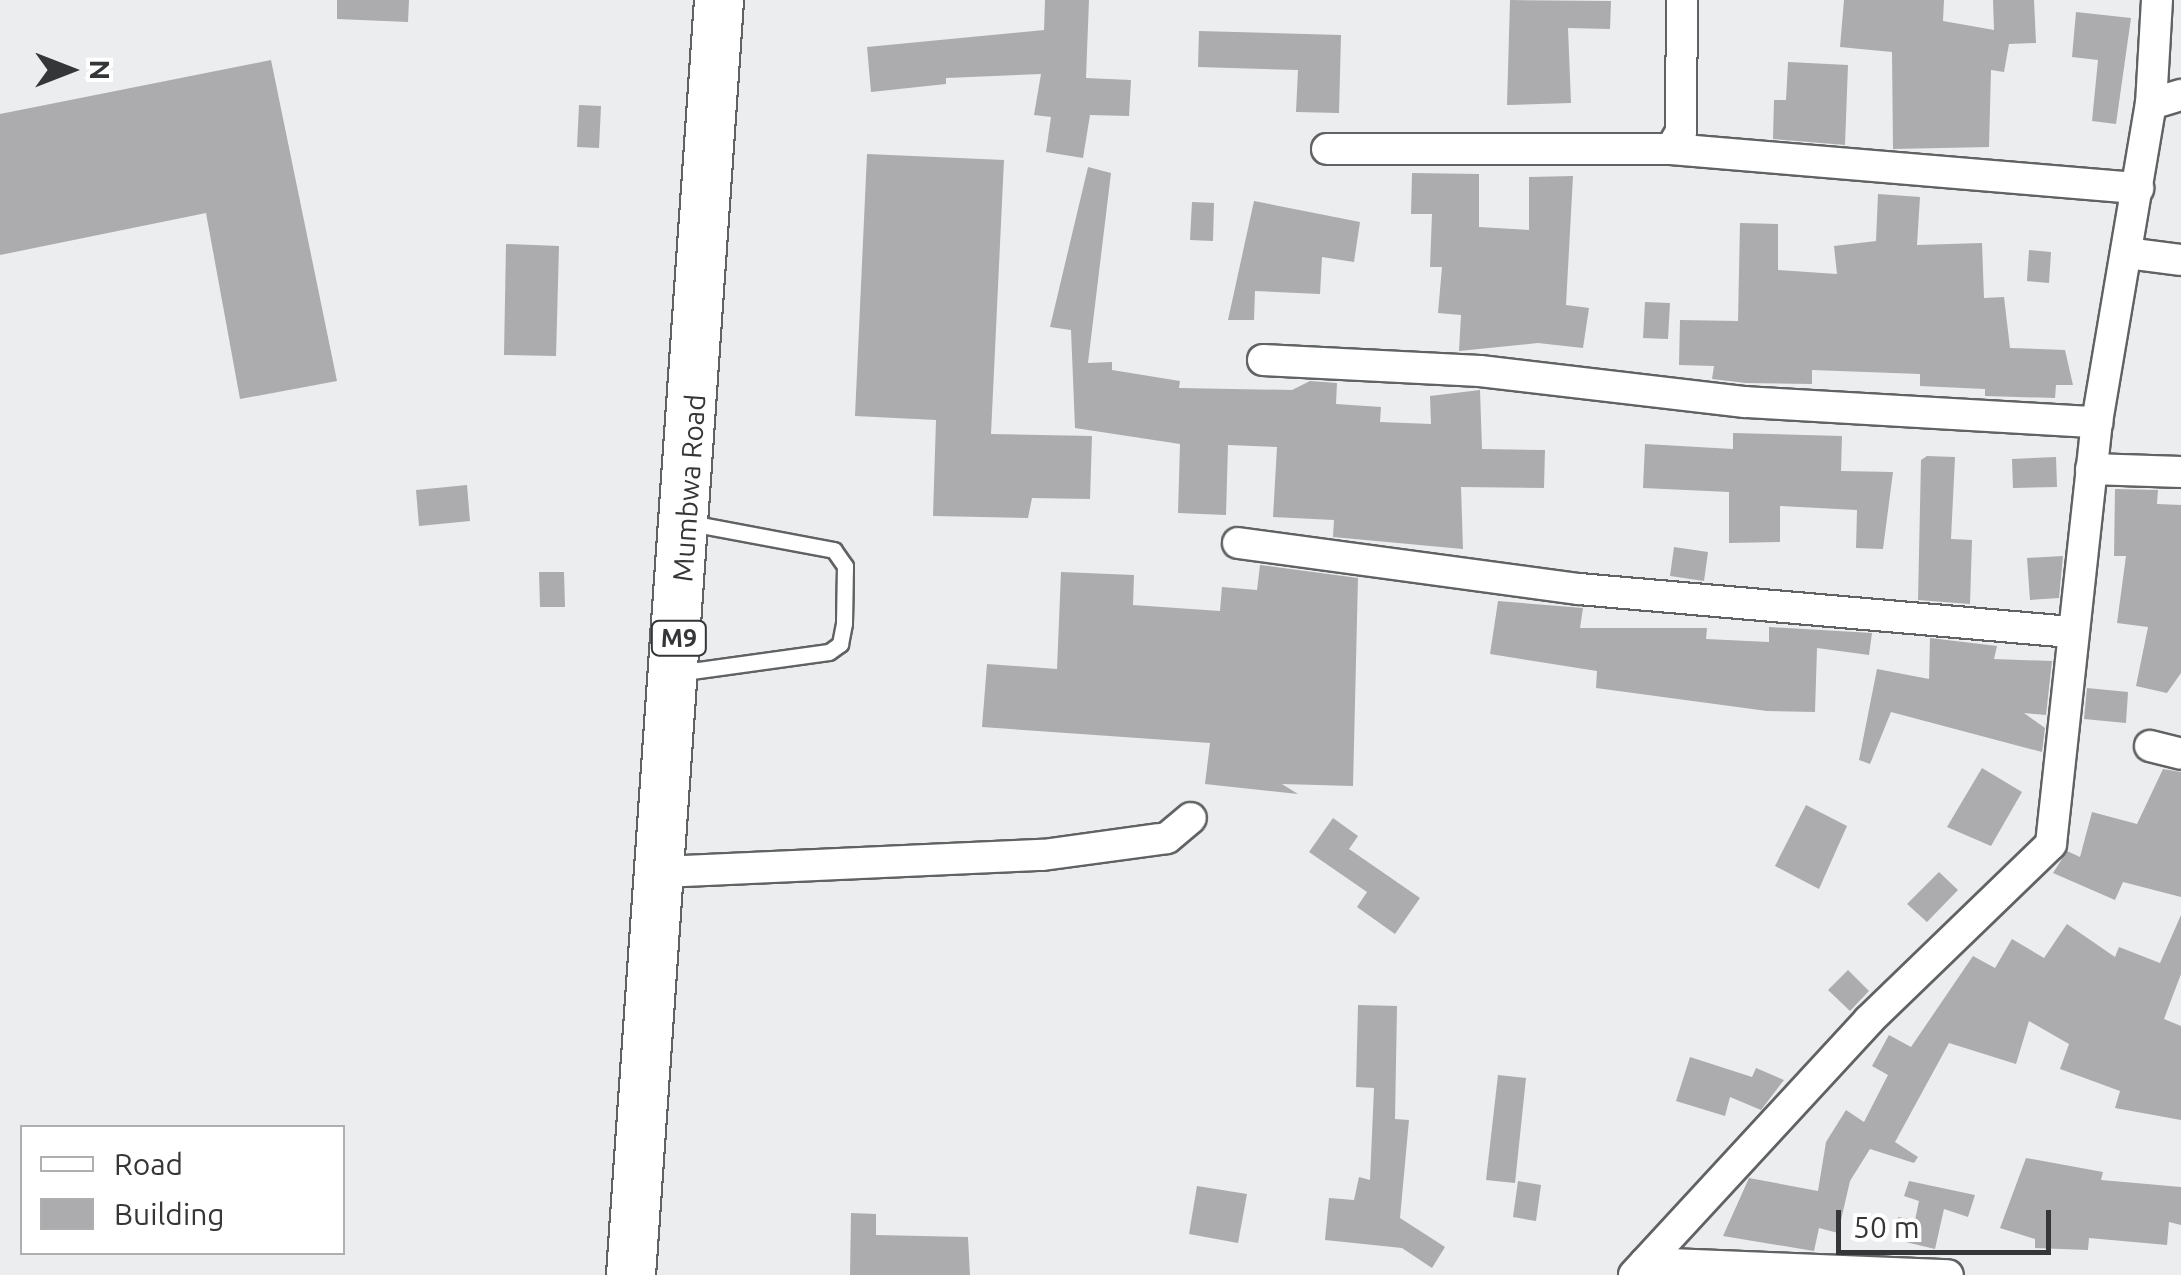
<!DOCTYPE html>
<style>
body{margin:0}
#map{position:relative;width:2181px;height:1275px;overflow:hidden;background:#ebedee;font-family:Ubuntu,sans-serif}
div>[style]{position:absolute}
.building>*{inset:0;background:#acacae}
.roads{filter:drop-shadow(2px 0 #606263) drop-shadow(-2px 0 #606263) drop-shadow(0 2px #606263) drop-shadow(0 -2px #606263)}
.lane>*{height:15px;margin:-7.5px;padding:0 7.5px;transform-origin:7.5px;border-radius:7.5px;background:#fff}
.street>*{height:30px;margin:-15px;padding:0 15px;transform-origin:15px;border-radius:15px;background:#fff}
.primary>*{height:48px;margin:-24px;padding:0 24px;transform-origin:24px;border-radius:24px;background:#fff}
span{translate:-50% -50%;white-space:nowrap;text-align:center;line-height:1.15;-webkit-text-stroke:9px #fff;paint-order:stroke}
.shield-label span{padding:2px 8px;background:#fff;border:2px solid;border-radius:8px;-webkit-text-stroke-width:0}
.shield-label{font-size:25px;color:#353637;font-weight:700}
.street-label{font-size:28px;color:#353637}
.legend{position:absolute;left:20px;top:1125px;width:325px;height:130px;box-sizing:border-box;background:#fff;border:2px solid #aeafaf;margin:0;padding:12px 18px;list-style:none;font-size:30px;color:#353637}
.legend li{display:flex;align-items:center;gap:20px;height:50px}
.legend b{width:50px;border:2px solid #aeafaf}
.north{position:absolute;left:20px;top:20px;width:100px;height:100px;-webkit-text-stroke:8px #fff;paint-order:stroke;rotate:90deg;font-size:28px;font-weight:700;line-height:40px;text-align:center;color:#353637}
.north::after{content:'';display:block;margin:auto;width:35px;height:45px;background:#353637;clip-path:polygon(50% 0,100% 100%,50% 72%,0 100%)}
.scale{position:absolute;left:1836px;top:1210px;width:215px;height:45px;box-sizing:border-box;border:5px solid #353637;border-top:0;padding-left:12px;font-size:30px;line-height:35px;white-space:nowrap;color:#353637;-webkit-text-stroke:8px #fff;paint-order:stroke}
</style>
<div id="map">
<div class="building">
<i style="clip-path:polygon(337px 0,409px 0,408px 22px,337px 19px)"></i>
<i style="clip-path:polygon(1045px 0,1089px 0,1086px 78px,1131px 80px,1129px 116px,1090px 115px,1083px 158px,1046px 152px,1051px 117px,1034px 115px,1041px 74px,946px 78px,946px 84px,871px 92px,867px 47px,1044px 30px)"></i>
<i style="clip-path:polygon(1510px 0,1611px 1px,1610px 29px,1568px 28px,1571px 103px,1507px 105px)"></i>
<i style="clip-path:polygon(1844px 0,1944px 0,1943px 21px,1994px 30px,1993px 0,2034px 0,2036px 43px,2009px 44px,2004px 72px,1991px 70px,1989px 147px,1893px 149px,1892px 52px,1840px 47px)"></i>
<i style="clip-path:polygon(2076px 12px,2131px 18px,2116px 124px,2092px 121px,2098px 60px,2072px 57px)"></i>
<i style="clip-path:polygon(1199px 31px,1341px 35px,1339px 113px,1296px 112px,1298px 70px,1198px 67px)"></i>
<i style="clip-path:polygon(271px 60px,337px 381px,240px 399px,206px 213px,0 255px,0 114px)"></i>
<i style="clip-path:polygon(1788px 62px,1848px 65px,1845px 145px,1773px 139px,1774px 100px,1786px 100px)"></i>
<i style="clip-path:polygon(579px 105px,601px 106px,599px 148px,577px 147px)"></i>
<i style="clip-path:polygon(867px 154px,1004px 160px,991px 434px,1092px 436px,1090px 499px,1032px 498px,1028px 518px,933px 516px,936px 420px,855px 416px)"></i>
<i style="clip-path:polygon(1088px 167px,1111px 173px,1088px 363px,1112px 362px,1112px 370px,1180px 381px,1179px 388px,1292px 390px,1310px 381px,1337px 383px,1336px 404px,1381px 407px,1380px 422px,1431px 424px,1430px 396px,1480px 390px,1482px 449px,1545px 450px,1544px 488px,1461px 487px,1463px 549px,1333px 537px,1334px 520px,1273px 517px,1277px 447px,1228px 445px,1226px 515px,1178px 513px,1180px 444px,1075px 428px,1071px 330px,1050px 327px)"></i>
<i style="clip-path:polygon(1412px 173px,1479px 174px,1479px 227px,1529px 230px,1529px 177px,1573px 176px,1566px 305px,1589px 308px,1583px 348px,1538px 343px,1459px 351px,1461px 315px,1438px 313px,1442px 267px,1430px 267px,1432px 214px,1411px 214px)"></i>
<i style="clip-path:polygon(1878px 194px,1920px 197px,1917px 245px,1982px 243px,1984px 298px,2004px 297px,2010px 348px,2065px 350px,2073px 385px,2056px 385px,2055px 398px,1985px 396px,1985px 389px,1920px 386px,1920px 374px,1812px 370px,1812px 384px,1746px 383px,1712px 379px,1714px 366px,1679px 365px,1680px 320px,1738px 321px,1740px 223px,1778px 224px,1778px 270px,1837px 274px,1834px 246px,1876px 241px)"></i>
<i style="clip-path:polygon(1254px 201px,1360px 222px,1354px 262px,1322px 257px,1320px 294px,1255px 291px,1254px 320px,1228px 320px)"></i>
<i style="clip-path:polygon(1192px 202px,1214px 203px,1213px 241px,1190px 240px)"></i>
<i style="clip-path:polygon(506px 244px,559px 246px,556px 356px,504px 355px)"></i>
<i style="clip-path:polygon(2029px 250px,2051px 252px,2049px 283px,2027px 281px)"></i>
<i style="clip-path:polygon(1645px 302px,1670px 303px,1668px 339px,1643px 338px)"></i>
<i style="clip-path:polygon(1733px 433px,1842px 436px,1841px 471px,1893px 472px,1883px 549px,1856px 548px,1857px 510px,1780px 506px,1780px 542px,1729px 543px,1729px 492px,1643px 488px,1645px 444px,1733px 449px)"></i>
<i style="clip-path:polygon(1927px 456px,1955px 457px,1951px 539px,1972px 540px,1970px 604px,1918px 600px,1921px 460px)"></i>
<i style="clip-path:polygon(2056px 457px,2057px 487px,2013px 488px,2012px 459px)"></i>
<i style="clip-path:polygon(467px 485px,470px 521px,419px 526px,416px 490px)"></i>
<i style="clip-path:polygon(2115px 489px,2158px 490px,2157px 504px,2181px 505px,2181px 673px,2167px 693px,2136px 686px,2148px 627px,2117px 623px,2126px 556px,2114px 556px)"></i>
<i style="clip-path:polygon(1674px 547px,1708px 552px,1704px 581px,1670px 576px)"></i>
<i style="clip-path:polygon(2063px 556px,2059px 598px,2030px 600px,2027px 558px)"></i>
<i style="clip-path:polygon(1260px 565px,1358px 578px,1353px 786px,1282px 784px,1298px 794px,1205px 784px,1210px 743px,982px 727px,987px 664px,1057px 669px,1061px 572px,1134px 575px,1133px 605px,1220px 611px,1222px 587px,1257px 590px)"></i>
<i style="clip-path:polygon(539px 572px,564px 572px,565px 607px,540px 607px)"></i>
<i style="clip-path:polygon(1498px 601px,1583px 608px,1580px 628px,1707px 628px,1706px 639px,1769px 642px,1769px 627px,1872px 633px,1869px 655px,1817px 648px,1815px 712px,1767px 711px,1596px 688px,1597px 671px,1490px 654px)"></i>
<i style="clip-path:polygon(1930px 638px,1997px 646px,1994px 659px,2052px 661px,2046px 715px,2024px 713px,2045px 728px,2042px 752px,1891px 712px,1870px 764px,1859px 760px,1877px 669px,1929px 679px)"></i>
<i style="clip-path:polygon(2087px 688px,2128px 692px,2126px 723px,2084px 719px)"></i>
<i style="clip-path:polygon(1982px 768px,2022px 792px,1991px 846px,1947px 827px)"></i>
<i style="clip-path:polygon(2163px 769px,2181px 772px,2181px 897px,2123px 882px,2115px 900px,2053px 873px,2067px 851px,2080px 857px,2092px 812px,2137px 824px)"></i>
<i style="clip-path:polygon(1806px 805px,1847px 826px,1819px 889px,1775px 866px)"></i>
<i style="clip-path:polygon(1333px 818px,1358px 836px,1349px 849px,1420px 898px,1395px 934px,1357px 907px,1367px 892px,1309px 852px)"></i>
<i style="clip-path:polygon(1939px 872px,1958px 890px,1927px 922px,1907px 904px)"></i>
<i style="clip-path:polygon(2181px 915px,2181px 974px,2164px 1019px,2181px 1026px,2181px 1120px,2115px 1108px,2120px 1091px,2060px 1069px,2069px 1044px,2029px 1021px,2016px 1064px,1949px 1043px,1895px 1142px,1918px 1157px,1914px 1163px,1870px 1149px,1850px 1181px,1838px 1233px,1819px 1228px,1814px 1251px,1723px 1236px,1749px 1178px,1818px 1191px,1826px 1142px,1846px 1110px,1864px 1122px,1888px 1075px,1872px 1066px,1889px 1035px,1911px 1047px,1973px 956px,1995px 968px,2012px 939px,2044px 958px,2067px 924px,2115px 957px,2119px 947px,2160px 963px)"></i>
<i style="clip-path:polygon(1848px 970px,1869px 991px,1850px 1011px,1828px 990px)"></i>
<i style="clip-path:polygon(1358px 1005px,1397px 1006px,1395px 1119px,1409px 1120px,1400px 1218px,1445px 1247px,1432px 1268px,1402px 1248px,1325px 1240px,1329px 1198px,1354px 1200px,1359px 1177px,1370px 1180px,1374px 1088px,1356px 1087px)"></i>
<i style="clip-path:polygon(1690px 1057px,1752px 1077px,1756px 1068px,1784px 1080px,1761px 1110px,1730px 1097px,1725px 1116px,1676px 1101px)"></i>
<i style="clip-path:polygon(1498px 1075px,1526px 1078px,1515px 1183px,1486px 1180px)"></i>
<i style="clip-path:polygon(2026px 1158px,2103px 1172px,2101px 1180px,2181px 1187px,2181px 1225px,2169px 1222px,2167px 1245px,2089px 1238px,2088px 1250px,2035px 1248px,2035px 1239px,2000px 1228px)"></i>
<i style="clip-path:polygon(1518px 1181px,1541px 1185px,1536px 1221px,1513px 1217px)"></i>
<i style="clip-path:polygon(1909px 1181px,1975px 1195px,1968px 1217px,1944px 1209px,1935px 1249px,1893px 1239px,1898px 1217px,1915px 1220px,1919px 1201px,1904px 1196px)"></i>
<i style="clip-path:polygon(1197px 1186px,1247px 1194px,1238px 1243px,1189px 1234px)"></i>
<i style="clip-path:polygon(851px 1213px,876px 1214px,876px 1235px,968px 1237px,970px 1275px,850px 1275px)"></i>
</div>
<div class="roads">
<div class="lane">
<i style="left:677px;top:673px;width:153px;rotate:-7.9deg"></i>
<i style="left:829px;top:652px;width:14px;rotate:-36deg"></i>
<i style="left:840px;top:644px;width:21px;rotate:-79deg"></i>
<i style="left:844px;top:623px;width:57px;rotate:-89deg"></i>
<i style="left:845px;top:566px;width:19px;rotate:-125deg"></i>
<i style="left:834px;top:550px;width:147px;rotate:-169.4deg"></i>
</div>
<div class="street">
<i style="left:2151px;top:104px;width:31px;rotate:-17deg"></i>
<i style="left:1327px;top:149px;width:344px"></i>
<i style="left:1671px;top:149px;width:20px;rotate:-60deg"></i>
<i style="left:1681px;top:132px;width:132px;rotate:-89.6deg"></i>
<i style="left:1671px;top:149px;width:469px;rotate:4.8deg"></i>
<i style="left:2127px;top:253px;width:54px;rotate:7.4deg"></i>
<i style="left:1263px;top:360px;width:217px;rotate:2.9deg"></i>
<i style="left:1480px;top:371px;width:267px;rotate:6.7deg"></i>
<i style="left:1745px;top:402px;width:353px;rotate:3.3deg"></i>
<i style="left:2091px;top:469px;width:90px;rotate:1.9deg"></i>
<i style="left:1238px;top:543px;width:344px;rotate:7.7deg"></i>
<i style="left:1579px;top:589px;width:494px;rotate:5deg"></i>
<i style="left:2150px;top:746px;width:32px;rotate:14deg"></i>
<i style="left:662px;top:872px;width:381px;rotate:-2.6deg"></i>
<i style="left:1043px;top:855px;width:125px;rotate:-7.8deg"></i>
<i style="left:1167px;top:838px;width:31px;rotate:-40deg"></i>
<i style="left:1645px;top:1263px;width:303px;rotate:2.3deg"></i>
<i style="left:1634px;top:1275px;width:347px;rotate:-47.3deg"></i>
<i style="left:1869px;top:1020px;width:253px;rotate:-44deg"></i>
<i style="left:2051px;top:844px;width:424px;rotate:-83.8deg"></i>
<i style="left:2097px;top:422px;width:323px;rotate:-80.4deg"></i>
<i style="left:2151px;top:104px;width:104px;rotate:-86.7deg"></i>
</div>
<div class="primary">
<i style="left:631px;top:1275px;width:1278px;rotate:-86.05deg"></i>
</div>
</div>
<div class="shield-label">
<span style="left:679px;top:638px">M9</span>
</div>
<div class="street-label">
<span style="left:689px;top:488px;rotate:-86deg">Mumbwa Road</span>
</div>
<ul class="legend">
<li><b style="height:12px;background:#fff"></b>Road</li>
<li><b style="height:28px;background:#acacae"></b>Building</li>
</ul>
<div class="north">N</div>
<div class="scale">50 m</div>
</div>
